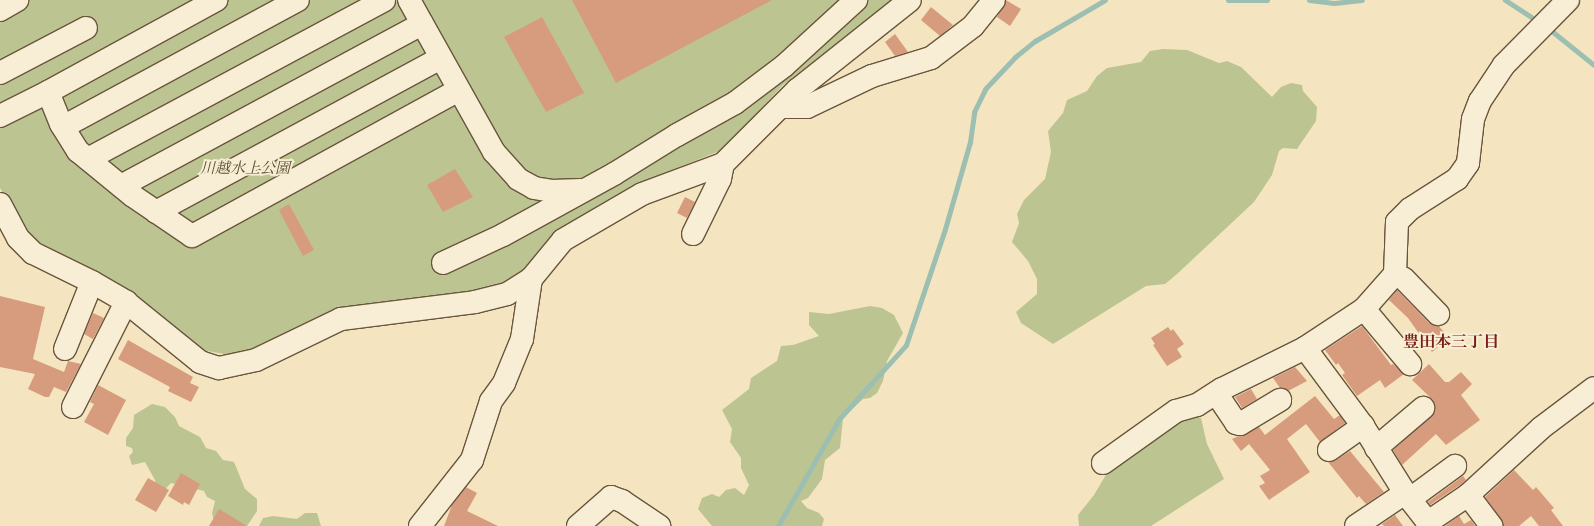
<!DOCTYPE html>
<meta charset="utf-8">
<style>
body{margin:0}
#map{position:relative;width:1594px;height:526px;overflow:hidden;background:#f4e5c0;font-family:"IM FELL French Canon","Noto Serif JP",serif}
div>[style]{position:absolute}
.green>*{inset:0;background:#bcc491}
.stream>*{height:5px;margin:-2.5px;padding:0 2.5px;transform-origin:2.5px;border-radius:2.5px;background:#9cbfb2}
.building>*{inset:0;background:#d79c7d}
.roads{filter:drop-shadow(1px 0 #69563c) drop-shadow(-1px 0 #69563c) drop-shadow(0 1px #69563c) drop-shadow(0 -1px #69563c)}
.minor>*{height:22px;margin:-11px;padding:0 11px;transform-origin:11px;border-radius:11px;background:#f8eed6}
span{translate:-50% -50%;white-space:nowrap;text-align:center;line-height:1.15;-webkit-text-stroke:4px #f8eed6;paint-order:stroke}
.park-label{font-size:15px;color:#5b4e30;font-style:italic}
.neighbourhood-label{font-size:16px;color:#7a1f14;font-weight:700}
</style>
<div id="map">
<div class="green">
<i style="clip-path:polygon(0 0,895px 0,783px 85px,722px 150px,647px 180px,557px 234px,520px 275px,493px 289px,442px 298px,382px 302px,351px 308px,265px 347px,229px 355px,202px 350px,29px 238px,0 188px)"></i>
<i style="clip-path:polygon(1163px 49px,1187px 50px,1219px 63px,1227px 61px,1241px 67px,1272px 97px,1281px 87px,1291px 83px,1302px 85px,1303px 91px,1317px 107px,1316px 121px,1297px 149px,1283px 148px,1279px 151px,1272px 175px,1254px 202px,1177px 274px,1165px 284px,1146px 286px,1053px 344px,1021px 323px,1016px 312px,1037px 294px,1037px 279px,1028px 261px,1012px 242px,1019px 223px,1017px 214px,1024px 200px,1045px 179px,1051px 152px,1048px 131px,1063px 113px,1067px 100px,1087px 91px,1097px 76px,1107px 68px,1141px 62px,1150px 51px)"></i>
<i style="clip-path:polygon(870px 306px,882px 308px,894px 315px,903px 333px,887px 361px,883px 381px,877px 393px,870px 398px,863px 399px,843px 418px,840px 448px,825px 460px,822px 479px,808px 498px,801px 501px,807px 508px,819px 513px,824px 519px,822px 526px,712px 526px,698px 509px,702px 498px,712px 494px,719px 497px,726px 490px,735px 488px,744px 495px,749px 485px,741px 468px,741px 458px,730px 442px,732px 429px,722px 410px,749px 389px,751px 378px,777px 361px,781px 346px,793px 345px,819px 336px,809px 325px,809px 312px,829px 314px)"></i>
<i style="clip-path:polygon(152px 404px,165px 407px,175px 417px,179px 426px,200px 437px,206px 448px,216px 451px,223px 460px,234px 462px,245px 489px,257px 499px,257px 511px,247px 526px,215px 526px,212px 513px,215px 501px,207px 497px,204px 491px,171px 483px,162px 492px,156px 488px,155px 480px,145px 462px,132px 465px,129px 456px,133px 452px,132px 448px,126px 446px,126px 438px,133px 428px,134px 415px)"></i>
<i style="clip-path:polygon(1193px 415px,1201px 418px,1207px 444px,1224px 479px,1151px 526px,1079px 526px,1078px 515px,1094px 495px,1110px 468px,1172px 421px)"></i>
<i style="clip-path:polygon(305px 513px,317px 513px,321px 526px,259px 526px,263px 518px,273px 516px,297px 519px)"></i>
</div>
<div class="stream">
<i style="left:1228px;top:0;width:39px"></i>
<i style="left:1309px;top:0;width:25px;rotate:7deg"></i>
<i style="left:1334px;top:3px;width:28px;rotate:-6deg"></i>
<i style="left:1505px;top:0;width:40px;rotate:32.9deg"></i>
<i style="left:1548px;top:28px;width:59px;rotate:38.8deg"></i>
<i style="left:778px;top:526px;width:123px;rotate:-60.3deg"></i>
<i style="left:839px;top:419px;width:100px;rotate:-47.8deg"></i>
<i style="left:906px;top:345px;width:122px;rotate:-71.4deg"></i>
<i style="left:945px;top:229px;width:91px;rotate:-74deg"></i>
<i style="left:970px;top:142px;width:30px;rotate:-82deg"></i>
<i style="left:974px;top:112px;width:25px;rotate:-64deg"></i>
<i style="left:985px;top:89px;width:44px;rotate:-46.8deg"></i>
<i style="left:1015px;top:57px;width:26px;rotate:-39deg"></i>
<i style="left:1035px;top:41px;width:81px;rotate:-30.4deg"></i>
</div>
<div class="building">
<i style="clip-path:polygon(572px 0,772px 0,616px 83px)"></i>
<i style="clip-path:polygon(1006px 0,1021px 9px,1010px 26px,997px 17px)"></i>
<i style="clip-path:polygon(931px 7px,953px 25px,940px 36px,921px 20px)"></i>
<i style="clip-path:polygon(542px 17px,584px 93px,546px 112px,504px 37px)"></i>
<i style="clip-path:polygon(895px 34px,908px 52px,895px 56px,885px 42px)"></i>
<i style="clip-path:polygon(455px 169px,473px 197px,443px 212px,427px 185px)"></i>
<i style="clip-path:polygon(685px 197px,695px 202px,687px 218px,677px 213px)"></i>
<i style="clip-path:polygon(289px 204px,314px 250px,303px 256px,279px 210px)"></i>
<i style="clip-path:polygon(1397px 290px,1429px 323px,1439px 326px,1449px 338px,1432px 352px,1408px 318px,1389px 300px)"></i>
<i style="clip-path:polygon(0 296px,45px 307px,33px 359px,64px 372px,68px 361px,81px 364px,66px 392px,54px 387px,49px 397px,45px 397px,28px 389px,35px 374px,0 367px)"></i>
<i style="clip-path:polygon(93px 313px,104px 318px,93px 339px,84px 334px)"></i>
<i style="clip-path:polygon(1362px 326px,1391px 365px,1393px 364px,1404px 374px,1385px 388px,1380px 380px,1357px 396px,1342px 375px,1345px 373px,1338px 363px,1336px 365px,1325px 350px)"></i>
<i style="clip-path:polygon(1168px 327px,1171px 331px,1173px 329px,1184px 344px,1177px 349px,1182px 357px,1167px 366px,1153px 345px,1155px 344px,1151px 338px)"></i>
<i style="clip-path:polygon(128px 340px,193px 377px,190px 383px,199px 387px,191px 402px,168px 391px,170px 387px,118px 359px)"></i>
<i style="clip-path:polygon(1429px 364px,1445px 382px,1449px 382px,1461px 372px,1472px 384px,1461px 395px,1480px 420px,1446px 445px,1436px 434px,1402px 465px,1393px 450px,1435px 412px,1433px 400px,1412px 380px)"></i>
<i style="clip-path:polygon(1295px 367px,1307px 381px,1288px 391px,1280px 388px,1273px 378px)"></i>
<i style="clip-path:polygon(98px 385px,126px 400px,108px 435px,84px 422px,94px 404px,90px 402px)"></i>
<i style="clip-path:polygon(1251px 389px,1257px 399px,1242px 408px,1235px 397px)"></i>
<i style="clip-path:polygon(1315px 396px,1334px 419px,1340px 415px,1345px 423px,1320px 442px,1306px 424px,1287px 439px,1310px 472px,1269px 500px,1259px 486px,1265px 483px,1260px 476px,1270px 470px,1249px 444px,1241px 451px,1232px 439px,1259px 427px,1265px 435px)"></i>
<i style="clip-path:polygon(1350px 451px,1384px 492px,1366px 504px,1359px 496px,1357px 498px,1328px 462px,1336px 460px)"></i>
<i style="clip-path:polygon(1514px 470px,1533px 490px,1536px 487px,1554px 508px,1551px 510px,1563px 526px,1539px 526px,1531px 516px,1519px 526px,1503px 526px,1501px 519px,1485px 497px)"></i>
<i style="clip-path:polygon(181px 473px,200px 484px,189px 505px,184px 502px,183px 505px,168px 496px)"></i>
<i style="clip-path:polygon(1463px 476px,1466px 480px,1460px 485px,1430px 505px,1428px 502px)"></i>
<i style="clip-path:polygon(148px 478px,169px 490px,156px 512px,135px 500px)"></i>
<i style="clip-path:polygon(466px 487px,477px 493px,467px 511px,498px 526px,444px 526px,452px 505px)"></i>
<i style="clip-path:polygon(219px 509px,247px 526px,209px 526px)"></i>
<i style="clip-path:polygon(1395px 515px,1403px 526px,1384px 526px,1382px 524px)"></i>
<i style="clip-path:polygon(1459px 516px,1464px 524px,1471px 520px,1475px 526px,1445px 526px)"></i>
</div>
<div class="roads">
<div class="minor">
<i style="left:409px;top:0;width:174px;rotate:60.8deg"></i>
<i style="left:494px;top:152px;width:36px;rotate:48deg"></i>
<i style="left:518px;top:179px;width:18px;rotate:29deg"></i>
<i style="left:534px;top:188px;width:18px;rotate:9deg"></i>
<i style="left:552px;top:191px;width:29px;rotate:-2deg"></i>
<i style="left:0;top:10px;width:20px;rotate:-30deg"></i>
<i style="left:0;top:73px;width:97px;rotate:-27.6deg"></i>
<i style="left:48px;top:92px;width:192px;rotate:-28.7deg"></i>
<i style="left:782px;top:107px;width:25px"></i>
<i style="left:807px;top:107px;width:72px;rotate:-25.5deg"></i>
<i style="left:872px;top:76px;width:62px;rotate:-17deg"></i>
<i style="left:931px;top:58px;width:53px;rotate:-37.3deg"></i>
<i style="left:973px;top:26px;width:33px;rotate:-51deg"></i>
<i style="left:0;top:116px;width:54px;rotate:-26.6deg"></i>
<i style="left:48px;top:92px;width:35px;rotate:68deg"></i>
<i style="left:61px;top:124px;width:32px;rotate:58deg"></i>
<i style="left:78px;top:151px;width:71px;rotate:39.3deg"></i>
<i style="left:133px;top:196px;width:71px;rotate:34.1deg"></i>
<i style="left:192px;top:236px;width:304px;rotate:-28.7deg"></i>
<i style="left:63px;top:127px;width:267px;rotate:-28.4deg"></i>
<i style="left:88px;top:159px;width:336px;rotate:-28.2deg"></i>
<i style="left:121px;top:186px;width:342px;rotate:-28.3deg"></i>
<i style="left:0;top:204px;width:38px;rotate:62deg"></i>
<i style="left:18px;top:238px;width:21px;rotate:45deg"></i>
<i style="left:33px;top:253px;width:66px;rotate:26.2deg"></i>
<i style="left:92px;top:282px;width:39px;rotate:30deg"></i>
<i style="left:126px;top:302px;width:95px;rotate:39deg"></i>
<i style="left:200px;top:362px;width:20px;rotate:18deg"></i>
<i style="left:219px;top:368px;width:38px;rotate:-12deg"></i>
<i style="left:256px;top:360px;width:94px;rotate:-25.8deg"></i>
<i style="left:341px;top:319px;width:135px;rotate:-7.2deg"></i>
<i style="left:475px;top:302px;width:33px;rotate:-14deg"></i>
<i style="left:507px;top:294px;width:28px;rotate:-32deg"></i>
<i style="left:531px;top:279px;width:50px;rotate:-50.6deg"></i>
<i style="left:563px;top:240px;width:91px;rotate:-30.2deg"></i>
<i style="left:642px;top:194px;width:86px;rotate:-20.3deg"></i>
<i style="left:723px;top:164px;width:105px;rotate:-45deg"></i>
<i style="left:797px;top:90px;width:144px;rotate:-38.5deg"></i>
<i style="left:156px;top:212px;width:324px;rotate:-28.4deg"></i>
<i style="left:693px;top:234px;width:61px;rotate:-63.9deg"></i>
<i style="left:720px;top:179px;width:15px;rotate:-79deg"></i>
<i style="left:443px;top:263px;width:66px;rotate:-25deg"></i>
<i style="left:503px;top:235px;width:127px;rotate:-28.8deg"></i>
<i style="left:614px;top:174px;width:74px;rotate:-31.8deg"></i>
<i style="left:677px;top:135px;width:66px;rotate:-28.9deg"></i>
<i style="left:735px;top:103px;width:61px;rotate:-37.1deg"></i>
<i style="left:784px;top:66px;width:98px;rotate:-42.5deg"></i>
<i style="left:1395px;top:274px;width:10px;rotate:29deg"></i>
<i style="left:1404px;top:279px;width:49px;rotate:45.8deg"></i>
<i style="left:1364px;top:309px;width:72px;rotate:50.1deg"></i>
<i style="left:1305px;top:348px;width:97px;rotate:53.4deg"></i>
<i style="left:1363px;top:426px;width:79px;rotate:57.9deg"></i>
<i style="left:1405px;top:493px;width:59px;rotate:146deg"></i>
<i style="left:65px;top:349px;width:72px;rotate:-68.1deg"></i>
<i style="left:1216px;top:393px;width:36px;rotate:56deg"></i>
<i style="left:1236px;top:423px;width:4px;rotate:14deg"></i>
<i style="left:1240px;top:424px;width:47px;rotate:-31deg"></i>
<i style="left:73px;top:407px;width:118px;rotate:-63.2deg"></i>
<i style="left:1376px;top:448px;width:62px;rotate:-40.4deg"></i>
<i style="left:1329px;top:450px;width:42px;rotate:-35.2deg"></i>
<i style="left:1103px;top:463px;width:90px;rotate:-35.5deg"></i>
<i style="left:1176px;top:411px;width:22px;rotate:-16deg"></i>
<i style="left:1197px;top:405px;width:30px;rotate:-33deg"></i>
<i style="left:1222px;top:389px;width:93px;rotate:-26.3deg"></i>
<i style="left:1305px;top:348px;width:71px;rotate:-33.5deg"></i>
<i style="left:1364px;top:309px;width:47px;rotate:-48.5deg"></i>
<i style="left:1395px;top:274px;width:52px;rotate:-87.8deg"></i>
<i style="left:1397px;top:222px;width:18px;rotate:-45deg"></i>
<i style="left:1410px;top:209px;width:56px;rotate:-32.6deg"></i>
<i style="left:1457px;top:179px;width:19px;rotate:-55deg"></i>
<i style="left:1468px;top:163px;width:44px;rotate:-83.5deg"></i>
<i style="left:1473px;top:119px;width:19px;rotate:-69deg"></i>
<i style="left:1480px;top:101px;width:43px;rotate:-56.3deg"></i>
<i style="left:1504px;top:65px;width:91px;rotate:-45.4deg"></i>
<i style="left:1405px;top:493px;width:34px;rotate:52deg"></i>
<i style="left:1426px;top:520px;width:5px"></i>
<i style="left:1431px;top:520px;width:45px;rotate:-34deg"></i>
<i style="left:1468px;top:495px;width:99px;rotate:-42.5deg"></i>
<i style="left:1541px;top:428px;width:66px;rotate:-37deg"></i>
<i style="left:1468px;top:495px;width:39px;rotate:53deg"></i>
<i style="left:1410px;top:499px;width:56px;rotate:-36.3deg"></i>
<i style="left:420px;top:526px;width:84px;rotate:-51.8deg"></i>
<i style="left:472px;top:460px;width:62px;rotate:-72.1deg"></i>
<i style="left:491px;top:401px;width:22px;rotate:-54deg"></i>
<i style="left:504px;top:383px;width:48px;rotate:-67.8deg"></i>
<i style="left:522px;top:339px;width:61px;rotate:-81.5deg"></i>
<i style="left:578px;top:526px;width:44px;rotate:-41.3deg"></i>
<i style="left:611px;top:497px;width:12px;rotate:20deg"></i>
<i style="left:622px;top:501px;width:45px;rotate:34deg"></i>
</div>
</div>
<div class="park-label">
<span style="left:245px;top:169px">川越水上公園</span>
</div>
<div class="neighbourhood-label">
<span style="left:1451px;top:342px">豊田本三丁目</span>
</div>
</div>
